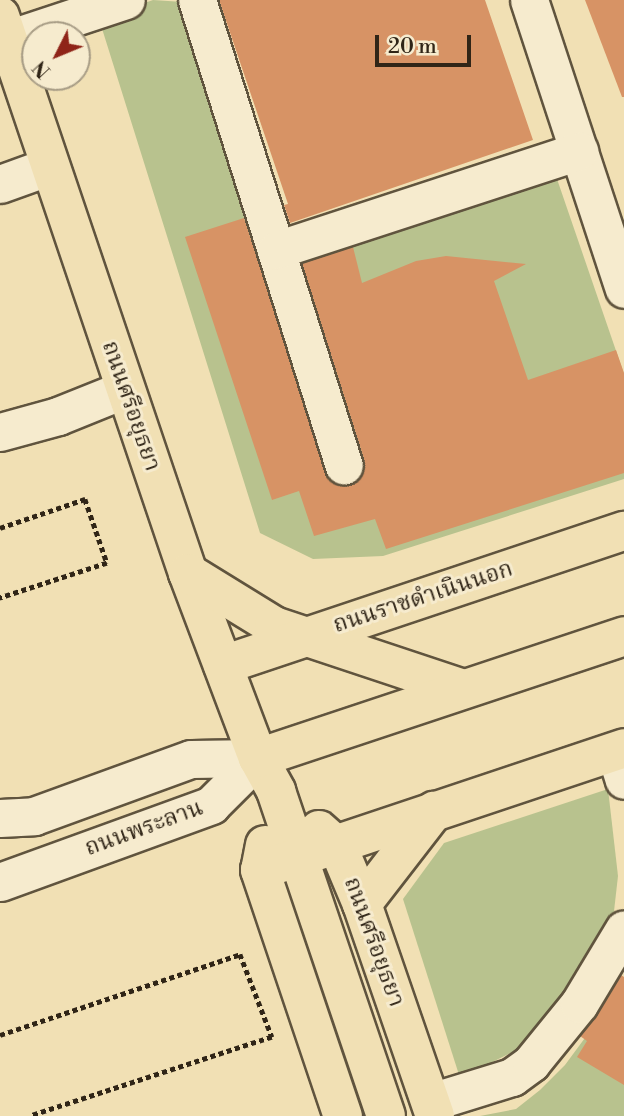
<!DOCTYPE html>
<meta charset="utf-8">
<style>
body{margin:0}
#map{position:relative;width:624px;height:1116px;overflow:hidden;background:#f1e0b4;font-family:"Libre Bodoni","Noto Serif Thai",serif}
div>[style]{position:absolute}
.green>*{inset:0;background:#b8c28e}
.building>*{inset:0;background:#d79365}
.path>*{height:4.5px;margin-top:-2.25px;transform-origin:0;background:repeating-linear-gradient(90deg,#302517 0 5px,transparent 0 8.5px)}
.roads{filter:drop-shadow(2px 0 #60543e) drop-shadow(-2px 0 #60543e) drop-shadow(0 2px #60543e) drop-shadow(0 -2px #60543e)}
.minor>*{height:37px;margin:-18.5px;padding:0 18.5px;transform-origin:18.5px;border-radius:18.5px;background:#f6ebce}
.major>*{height:38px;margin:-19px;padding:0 19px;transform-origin:19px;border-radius:19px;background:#f1e0b4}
span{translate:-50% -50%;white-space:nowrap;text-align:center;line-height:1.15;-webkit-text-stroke:6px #f6ebce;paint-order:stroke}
.street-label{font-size:23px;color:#302517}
.north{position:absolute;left:21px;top:21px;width:70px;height:70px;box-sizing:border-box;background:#f6ebce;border:2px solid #a79c85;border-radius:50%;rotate:227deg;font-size:19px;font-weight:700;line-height:28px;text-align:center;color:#302517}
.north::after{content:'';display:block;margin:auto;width:24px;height:32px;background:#8f2418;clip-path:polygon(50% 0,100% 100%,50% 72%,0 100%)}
.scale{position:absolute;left:375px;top:35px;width:96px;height:32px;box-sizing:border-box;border:4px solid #302517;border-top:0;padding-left:9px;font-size:21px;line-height:24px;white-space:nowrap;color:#302517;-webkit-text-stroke:5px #f6ebce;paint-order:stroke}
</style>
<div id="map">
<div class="green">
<i style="clip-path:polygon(153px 0,183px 2px,360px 471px,299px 262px,538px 179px,557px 179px,624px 374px,624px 479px,383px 556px,313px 559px,260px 533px,99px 19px)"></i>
<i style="clip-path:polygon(608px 789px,618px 876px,613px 920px,539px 1039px,460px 1078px,403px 899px,444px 843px)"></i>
<i style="clip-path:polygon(624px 985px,624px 1116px,480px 1116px,516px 1109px,540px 1090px,565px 1065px)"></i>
</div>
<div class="building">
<i style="clip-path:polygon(219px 0,485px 0,533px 140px,290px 223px,284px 205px,288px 204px)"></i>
<i style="clip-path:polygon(585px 0,624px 0,624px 97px,622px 97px)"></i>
<i style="clip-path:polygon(244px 218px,330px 481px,340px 486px,359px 480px,364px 459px,302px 263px,353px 247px,362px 283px,416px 261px,446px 256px,526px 264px,494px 281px,528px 380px,616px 350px,624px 373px,624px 473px,386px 549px,375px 519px,314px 536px,299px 491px,272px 500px,185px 237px)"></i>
<i style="clip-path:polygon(621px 975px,624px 977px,624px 1085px,577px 1057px,587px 1041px,580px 1036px)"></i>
</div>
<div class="path">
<i style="left:0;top:528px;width:90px;rotate:-18.8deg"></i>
<i style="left:85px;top:499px;width:68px;rotate:71deg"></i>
<i style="left:107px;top:563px;width:113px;rotate:161.9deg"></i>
<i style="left:0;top:1035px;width:253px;rotate:-18.6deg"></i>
<i style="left:240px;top:954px;width:89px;rotate:68.9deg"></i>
<i style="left:272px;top:1037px;width:254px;rotate:161.9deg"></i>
</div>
<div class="roads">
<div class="minor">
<i style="left:197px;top:0;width:488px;rotate:72.5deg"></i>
<i style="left:529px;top:0;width:304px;rotate:71.8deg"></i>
<i style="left:8px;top:39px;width:124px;rotate:-18.3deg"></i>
<i style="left:0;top:184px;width:53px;rotate:-19.8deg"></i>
<i style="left:276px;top:250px;width:319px;rotate:-18.1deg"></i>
<i style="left:0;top:432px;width:60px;rotate:-15.4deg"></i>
<i style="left:58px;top:416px;width:72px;rotate:-21.9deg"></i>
<i style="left:615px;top:751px;width:30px;rotate:73deg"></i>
<i style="left:0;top:818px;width:34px;rotate:-3deg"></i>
<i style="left:34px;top:816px;width:167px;rotate:-20deg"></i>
<i style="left:191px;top:759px;width:67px;rotate:-0.9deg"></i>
<i style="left:0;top:882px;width:225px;rotate:-20deg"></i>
<i style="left:211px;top:805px;width:66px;rotate:-45deg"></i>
<i style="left:431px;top:1102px;width:85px;rotate:-17.2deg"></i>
<i style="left:512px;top:1077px;width:24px;rotate:-36deg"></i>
<i style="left:531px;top:1063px;width:76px;rotate:-50.9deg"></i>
<i style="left:579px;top:1004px;width:87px;rotate:-59deg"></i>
</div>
<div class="major">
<i style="left:0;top:16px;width:588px;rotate:71.35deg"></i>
<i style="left:188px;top:573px;width:198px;rotate:69.3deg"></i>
<i style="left:258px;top:758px;width:38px;rotate:61deg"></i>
<i style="left:276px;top:791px;width:343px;rotate:71.3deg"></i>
<i style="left:188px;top:573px;width:101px;rotate:31.6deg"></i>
<i style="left:274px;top:626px;width:199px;rotate:18.4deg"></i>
<i style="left:223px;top:665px;width:423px;rotate:-18.5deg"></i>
<i style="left:258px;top:758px;width:386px;rotate:-18.4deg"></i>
<i style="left:319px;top:830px;width:25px;rotate:42deg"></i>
<i style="left:338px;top:847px;width:62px;rotate:67.2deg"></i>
<i style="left:362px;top:904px;width:224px;rotate:71deg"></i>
<i style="left:265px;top:845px;width:25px;rotate:101deg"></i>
<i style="left:260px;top:870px;width:260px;rotate:71.4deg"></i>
<i style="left:260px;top:870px;width:384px;rotate:-18.5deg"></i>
<i style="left:362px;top:904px;width:118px;rotate:-52.3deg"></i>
</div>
</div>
<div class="street-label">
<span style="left:131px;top:406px;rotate:71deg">ถนนศรีอยุธยา</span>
<span style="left:423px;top:597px;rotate:-18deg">ถนนราชดำเนินนอก</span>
<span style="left:144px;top:828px;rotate:-20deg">ถนนพระลาน</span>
<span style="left:374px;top:942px;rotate:70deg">ถนนศรีอยุธยา</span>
</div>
<div class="north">N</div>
<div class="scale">20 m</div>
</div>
